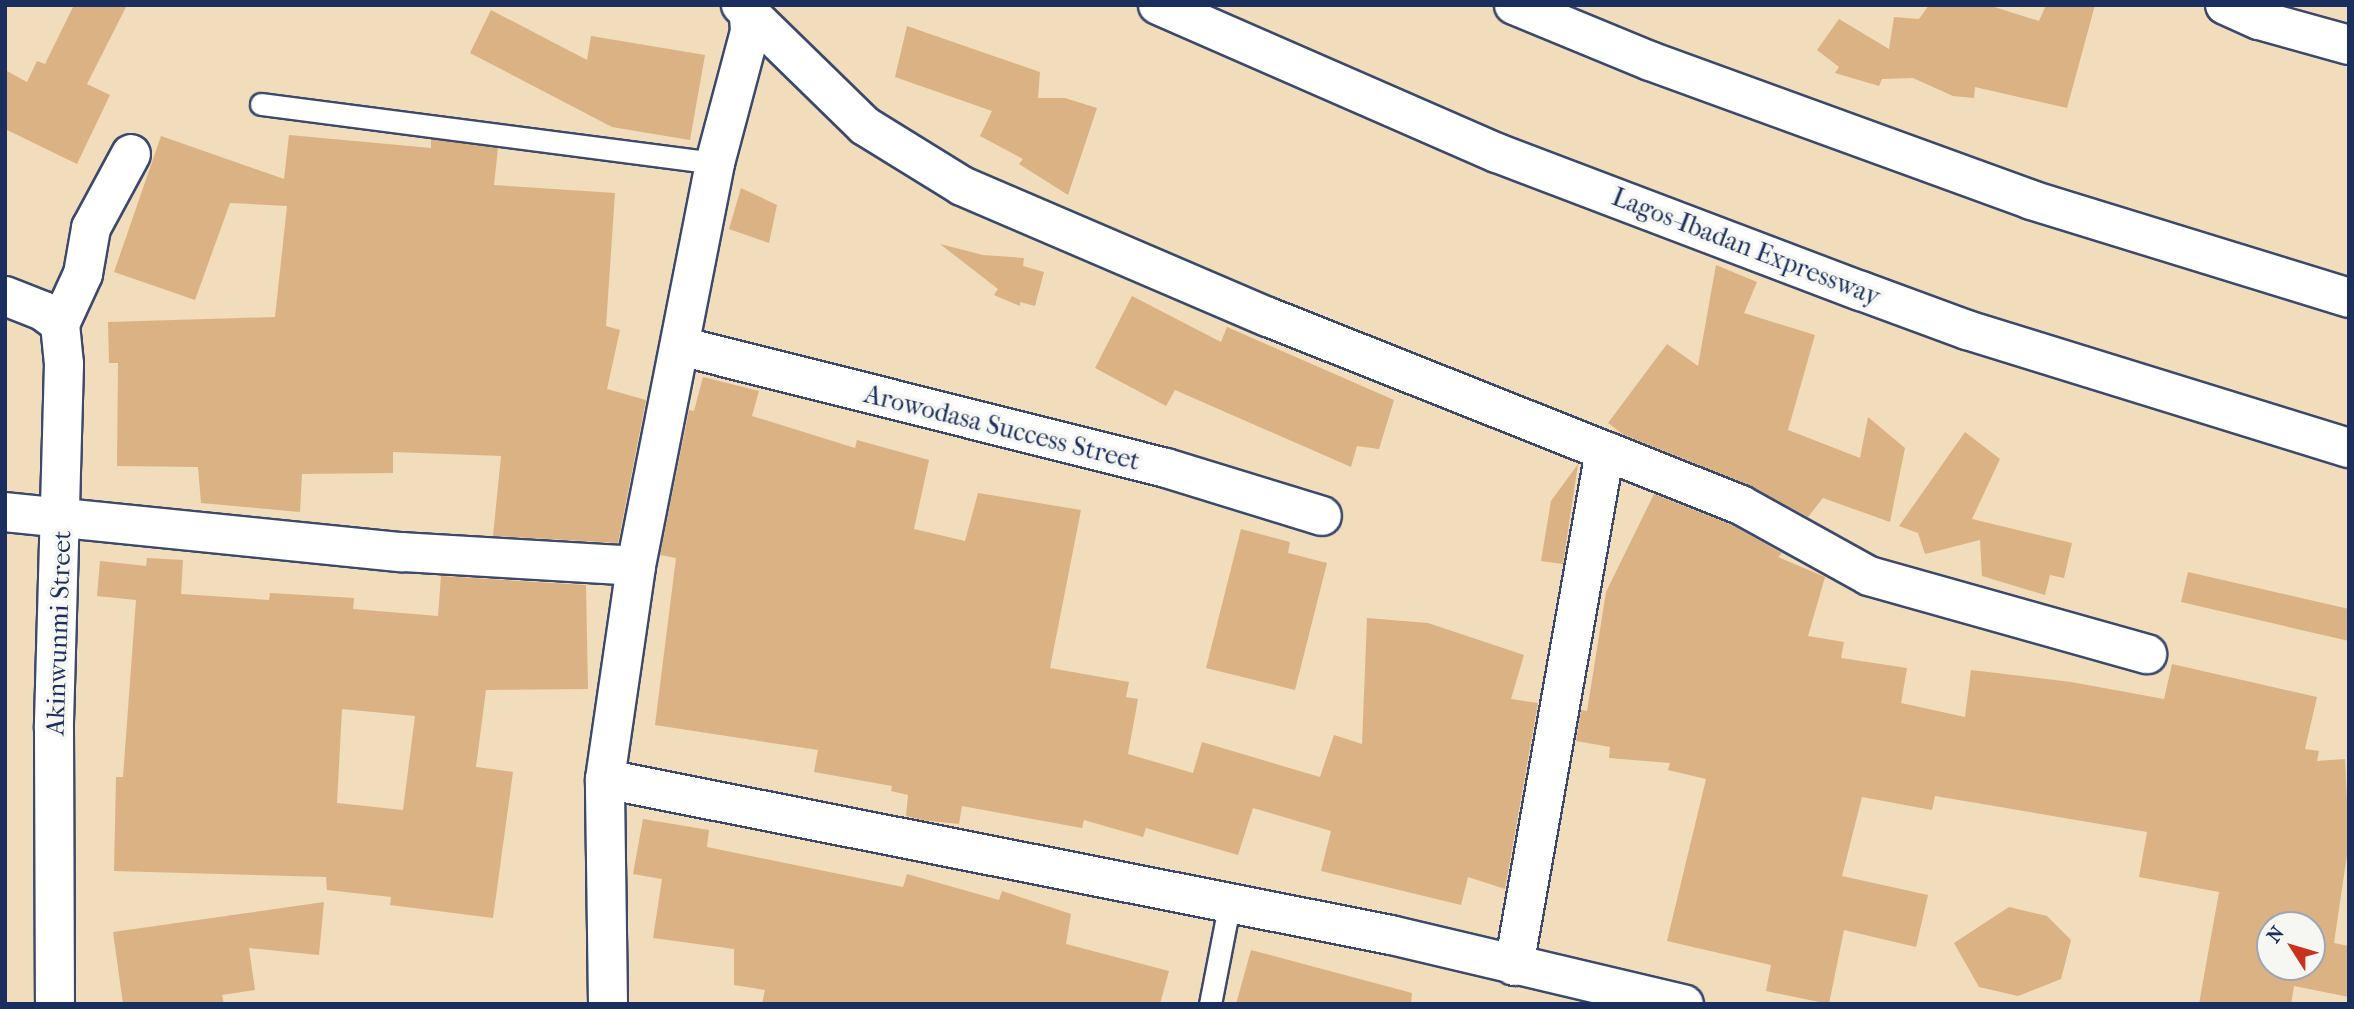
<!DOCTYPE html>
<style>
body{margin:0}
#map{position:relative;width:2354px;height:1009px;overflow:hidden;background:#f1dcbb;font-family:"IM FELL French Canon",serif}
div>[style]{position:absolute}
.building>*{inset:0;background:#dbb284}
.roads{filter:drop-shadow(2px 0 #3b496c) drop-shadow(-2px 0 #3b496c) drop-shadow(0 2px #3b496c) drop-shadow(0 -2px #3b496c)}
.lane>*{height:21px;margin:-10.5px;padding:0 10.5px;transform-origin:10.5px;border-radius:10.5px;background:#fff}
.street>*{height:38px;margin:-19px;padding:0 19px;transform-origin:19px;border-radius:19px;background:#fff}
.highway>*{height:38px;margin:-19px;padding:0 19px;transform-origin:19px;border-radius:19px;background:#fff}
span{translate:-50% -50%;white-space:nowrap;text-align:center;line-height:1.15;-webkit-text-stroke:7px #f6f6f2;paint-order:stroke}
.street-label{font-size:26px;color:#1b2f5e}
.frame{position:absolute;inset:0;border:7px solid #1b2f5e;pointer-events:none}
.north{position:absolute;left:2256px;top:911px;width:70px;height:70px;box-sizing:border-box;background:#f6f6f2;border:2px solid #9ea6b7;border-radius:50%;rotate:307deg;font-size:19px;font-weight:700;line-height:28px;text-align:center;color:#1b2f5e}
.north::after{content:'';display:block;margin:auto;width:24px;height:32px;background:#c8321e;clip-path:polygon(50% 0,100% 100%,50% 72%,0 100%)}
</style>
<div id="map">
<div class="building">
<i style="clip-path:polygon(74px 5px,127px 5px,87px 84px,110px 95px,77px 164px,5px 129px,5px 70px,27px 82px,37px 61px,45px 64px)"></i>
<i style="clip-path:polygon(1929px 5px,1988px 5px,2039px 21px,2046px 5px,2095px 5px,2067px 108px,1975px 87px,1974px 98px,1953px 96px,1913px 78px,1882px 79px,1879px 86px,1835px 73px,1839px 67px,1817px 50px,1839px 19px,1889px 49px,1894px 17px,1919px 19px)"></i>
<i style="clip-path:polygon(491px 10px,587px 60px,591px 36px,705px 55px,690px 140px,612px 127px,470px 53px)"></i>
<i style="clip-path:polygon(907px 26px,1040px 72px,1038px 98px,1065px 98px,1097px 108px,1068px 195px,1019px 164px,1023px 159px,980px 136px,992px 111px,895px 77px)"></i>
<i style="clip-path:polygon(289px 135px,431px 148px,431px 139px,498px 148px,494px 185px,615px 193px,606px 326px,620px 330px,607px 389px,646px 400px,618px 543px,493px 536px,501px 456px,393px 452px,393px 473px,302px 474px,300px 512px,201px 503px,198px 467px,117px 466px,118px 363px,109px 363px,108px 322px,275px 317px,287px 206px,230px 203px,195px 300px,114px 272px,161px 136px,284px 179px)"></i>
<i style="clip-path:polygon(741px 188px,777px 205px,769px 243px,729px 229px)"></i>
<i style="clip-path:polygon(940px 244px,983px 255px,1024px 258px,1023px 266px,1044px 272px,1035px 306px,1020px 302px,1020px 306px,994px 295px,998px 289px)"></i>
<i style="clip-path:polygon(1716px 265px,1757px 282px,1744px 313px,1815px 335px,1788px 430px,1860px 458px,1868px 417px,1905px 448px,1890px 522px,1823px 498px,1808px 517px,1749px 485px,1624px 435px,1608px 423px,1667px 344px,1698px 366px)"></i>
<i style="clip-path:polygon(1132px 296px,1221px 342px,1227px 327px,1394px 400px,1379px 449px,1357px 446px,1351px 467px,1175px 390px,1166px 406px,1095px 368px)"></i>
<i style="clip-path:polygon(703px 377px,759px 391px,752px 416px,855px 448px,857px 440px,929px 460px,914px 529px,965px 541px,978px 493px,1081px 510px,1050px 668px,1129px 682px,1126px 697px,1138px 699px,1128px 754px,1193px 773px,1202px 742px,1320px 777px,1334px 735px,1362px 744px,1367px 618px,1428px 623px,1524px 655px,1511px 699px,1538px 703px,1505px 889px,1468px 877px,1461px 905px,1321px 871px,1331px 831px,1253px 808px,1238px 855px,1146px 828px,1143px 837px,1084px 820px,1082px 828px,962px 806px,959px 824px,922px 820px,906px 816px,908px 795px,891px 791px,892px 786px,814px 772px,818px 750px,655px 725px,676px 558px,660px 555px,689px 410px,694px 411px)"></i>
<i style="clip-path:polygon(1965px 432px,2000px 459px,1972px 519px,2072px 543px,2064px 578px,2050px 575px,2045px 595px,1982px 576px,1980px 540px,1925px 554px,1918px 533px,1899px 526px)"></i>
<i style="clip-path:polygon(1578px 464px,1563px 564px,1541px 561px,1551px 501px)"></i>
<i style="clip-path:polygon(evenodd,1654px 494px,1732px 525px,1782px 553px,1778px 557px,1825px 577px,1808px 636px,1844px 642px,1841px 658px,1907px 668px,1901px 703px,1965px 717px,1971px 670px,2071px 682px,2164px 699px,2172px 664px,2317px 697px,2305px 749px,2319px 751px,2317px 761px,2345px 759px,2349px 841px,2334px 943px,2349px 946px,2349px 997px,2294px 986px,2291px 1004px,2199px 1004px,2219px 892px,2139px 877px,2147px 832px,1935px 796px,1932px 810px,1862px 797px,1842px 876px,1928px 895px,1916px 947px,1844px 930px,1829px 1004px,1766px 991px,1771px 965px,1667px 941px,1706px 779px,1668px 770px,1670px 763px,1609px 758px,1610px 747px,1576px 741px,1581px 710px,1587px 711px,1606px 592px,1654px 494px,2270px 925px,2312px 925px,2312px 967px,2270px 967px,2270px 925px)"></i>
<i style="clip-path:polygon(1241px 529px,1290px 542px,1288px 553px,1327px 563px,1295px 690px,1206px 668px)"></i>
<i style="clip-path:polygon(evenodd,147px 558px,183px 560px,181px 594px,269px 600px,270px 593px,354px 598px,353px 609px,438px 616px,441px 576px,586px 585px,588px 689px,486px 690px,476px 767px,513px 772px,493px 918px,390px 905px,391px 897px,327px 890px,326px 877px,114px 871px,116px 777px,123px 777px,136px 600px,97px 596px,100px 561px,146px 566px,147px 558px,342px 709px,415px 716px,403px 810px,337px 803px,342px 709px)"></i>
<i style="clip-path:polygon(2188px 572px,2349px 609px,2349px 641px,2181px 602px)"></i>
<i style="clip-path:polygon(643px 819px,709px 830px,707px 847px,903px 887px,907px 874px,999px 900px,1002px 891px,1071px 914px,1066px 944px,1169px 971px,1160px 1004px,762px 1004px,765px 990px,734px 985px,734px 949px,653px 938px,662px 879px,633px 874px)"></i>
<i style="clip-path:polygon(324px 902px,319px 955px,249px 948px,255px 990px,222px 995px,224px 1004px,123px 1004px,113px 932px)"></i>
<i style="clip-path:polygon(2009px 907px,2047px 916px,2071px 940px,2061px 979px,2018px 996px,1979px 987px,1954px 943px)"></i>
<i style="clip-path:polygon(1251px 950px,1412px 993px,1411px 1004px,1236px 1004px)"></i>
</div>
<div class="roads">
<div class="lane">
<i style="left:261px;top:104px;width:458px;rotate:7.4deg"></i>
<i style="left:1210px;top:1004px;width:100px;rotate:-79deg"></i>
</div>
<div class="street">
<i style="left:741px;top:5px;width:173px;rotate:44.3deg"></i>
<i style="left:865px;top:126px;width:114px;rotate:31.7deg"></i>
<i style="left:962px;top:186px;width:333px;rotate:23.2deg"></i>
<i style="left:1268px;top:317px;width:509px;rotate:21.68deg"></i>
<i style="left:1741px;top:505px;width:146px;rotate:29deg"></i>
<i style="left:1869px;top:576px;width:289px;rotate:15.7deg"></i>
<i style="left:2225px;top:5px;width:37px;rotate:24deg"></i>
<i style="left:2259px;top:20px;width:93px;rotate:15.5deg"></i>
<i style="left:5px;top:296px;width:41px;rotate:21.5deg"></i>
<i style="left:43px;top:311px;width:21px;rotate:37deg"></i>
<i style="left:60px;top:324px;width:40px;rotate:84.3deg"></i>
<i style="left:64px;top:364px;width:365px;rotate:91.6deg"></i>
<i style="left:54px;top:729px;width:275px;rotate:89.8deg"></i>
<i style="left:60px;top:324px;width:55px;rotate:-65.3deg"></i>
<i style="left:83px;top:274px;width:47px;rotate:-80.1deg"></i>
<i style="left:91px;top:228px;width:84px;rotate:-61.6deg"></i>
<i style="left:680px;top:346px;width:501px;rotate:14.09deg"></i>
<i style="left:1166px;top:468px;width:163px;rotate:17.1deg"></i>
<i style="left:5px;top:512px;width:399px;rotate:5.8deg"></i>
<i style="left:402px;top:552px;width:234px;rotate:3.4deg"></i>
<i style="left:605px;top:779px;width:801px;rotate:11.23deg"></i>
<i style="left:1391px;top:935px;width:301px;rotate:13.3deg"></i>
<i style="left:1514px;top:966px;width:523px;rotate:-79.98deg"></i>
<i style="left:608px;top:1004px;width:225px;rotate:-90.8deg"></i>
<i style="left:605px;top:779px;width:215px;rotate:-81.7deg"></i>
<i style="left:636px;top:566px;width:411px;rotate:-78.9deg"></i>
<i style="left:715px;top:163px;width:137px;rotate:-75.1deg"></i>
<i style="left:750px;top:31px;width:14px;rotate:-94deg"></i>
</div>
<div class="highway">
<i style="left:1158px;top:5px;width:370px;rotate:23.6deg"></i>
<i style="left:1497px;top:153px;width:389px;rotate:20.8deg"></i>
<i style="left:1861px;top:291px;width:113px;rotate:20.2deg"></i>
<i style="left:1967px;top:330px;width:400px;rotate:17.2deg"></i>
<i style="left:1514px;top:5px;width:147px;rotate:22.4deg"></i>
<i style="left:1650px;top:61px;width:406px;rotate:20deg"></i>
<i style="left:2031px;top:200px;width:333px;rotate:17.1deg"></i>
</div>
</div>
<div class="street-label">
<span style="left:1746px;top:247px;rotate:21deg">Lagos-Ibadan Expressway</span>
<span style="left:1002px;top:428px;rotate:14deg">Arowodasa Success Street</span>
<span style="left:59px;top:633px;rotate:-88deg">Akinwunmi Street</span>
</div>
<div class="frame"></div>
<div class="north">N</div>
</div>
